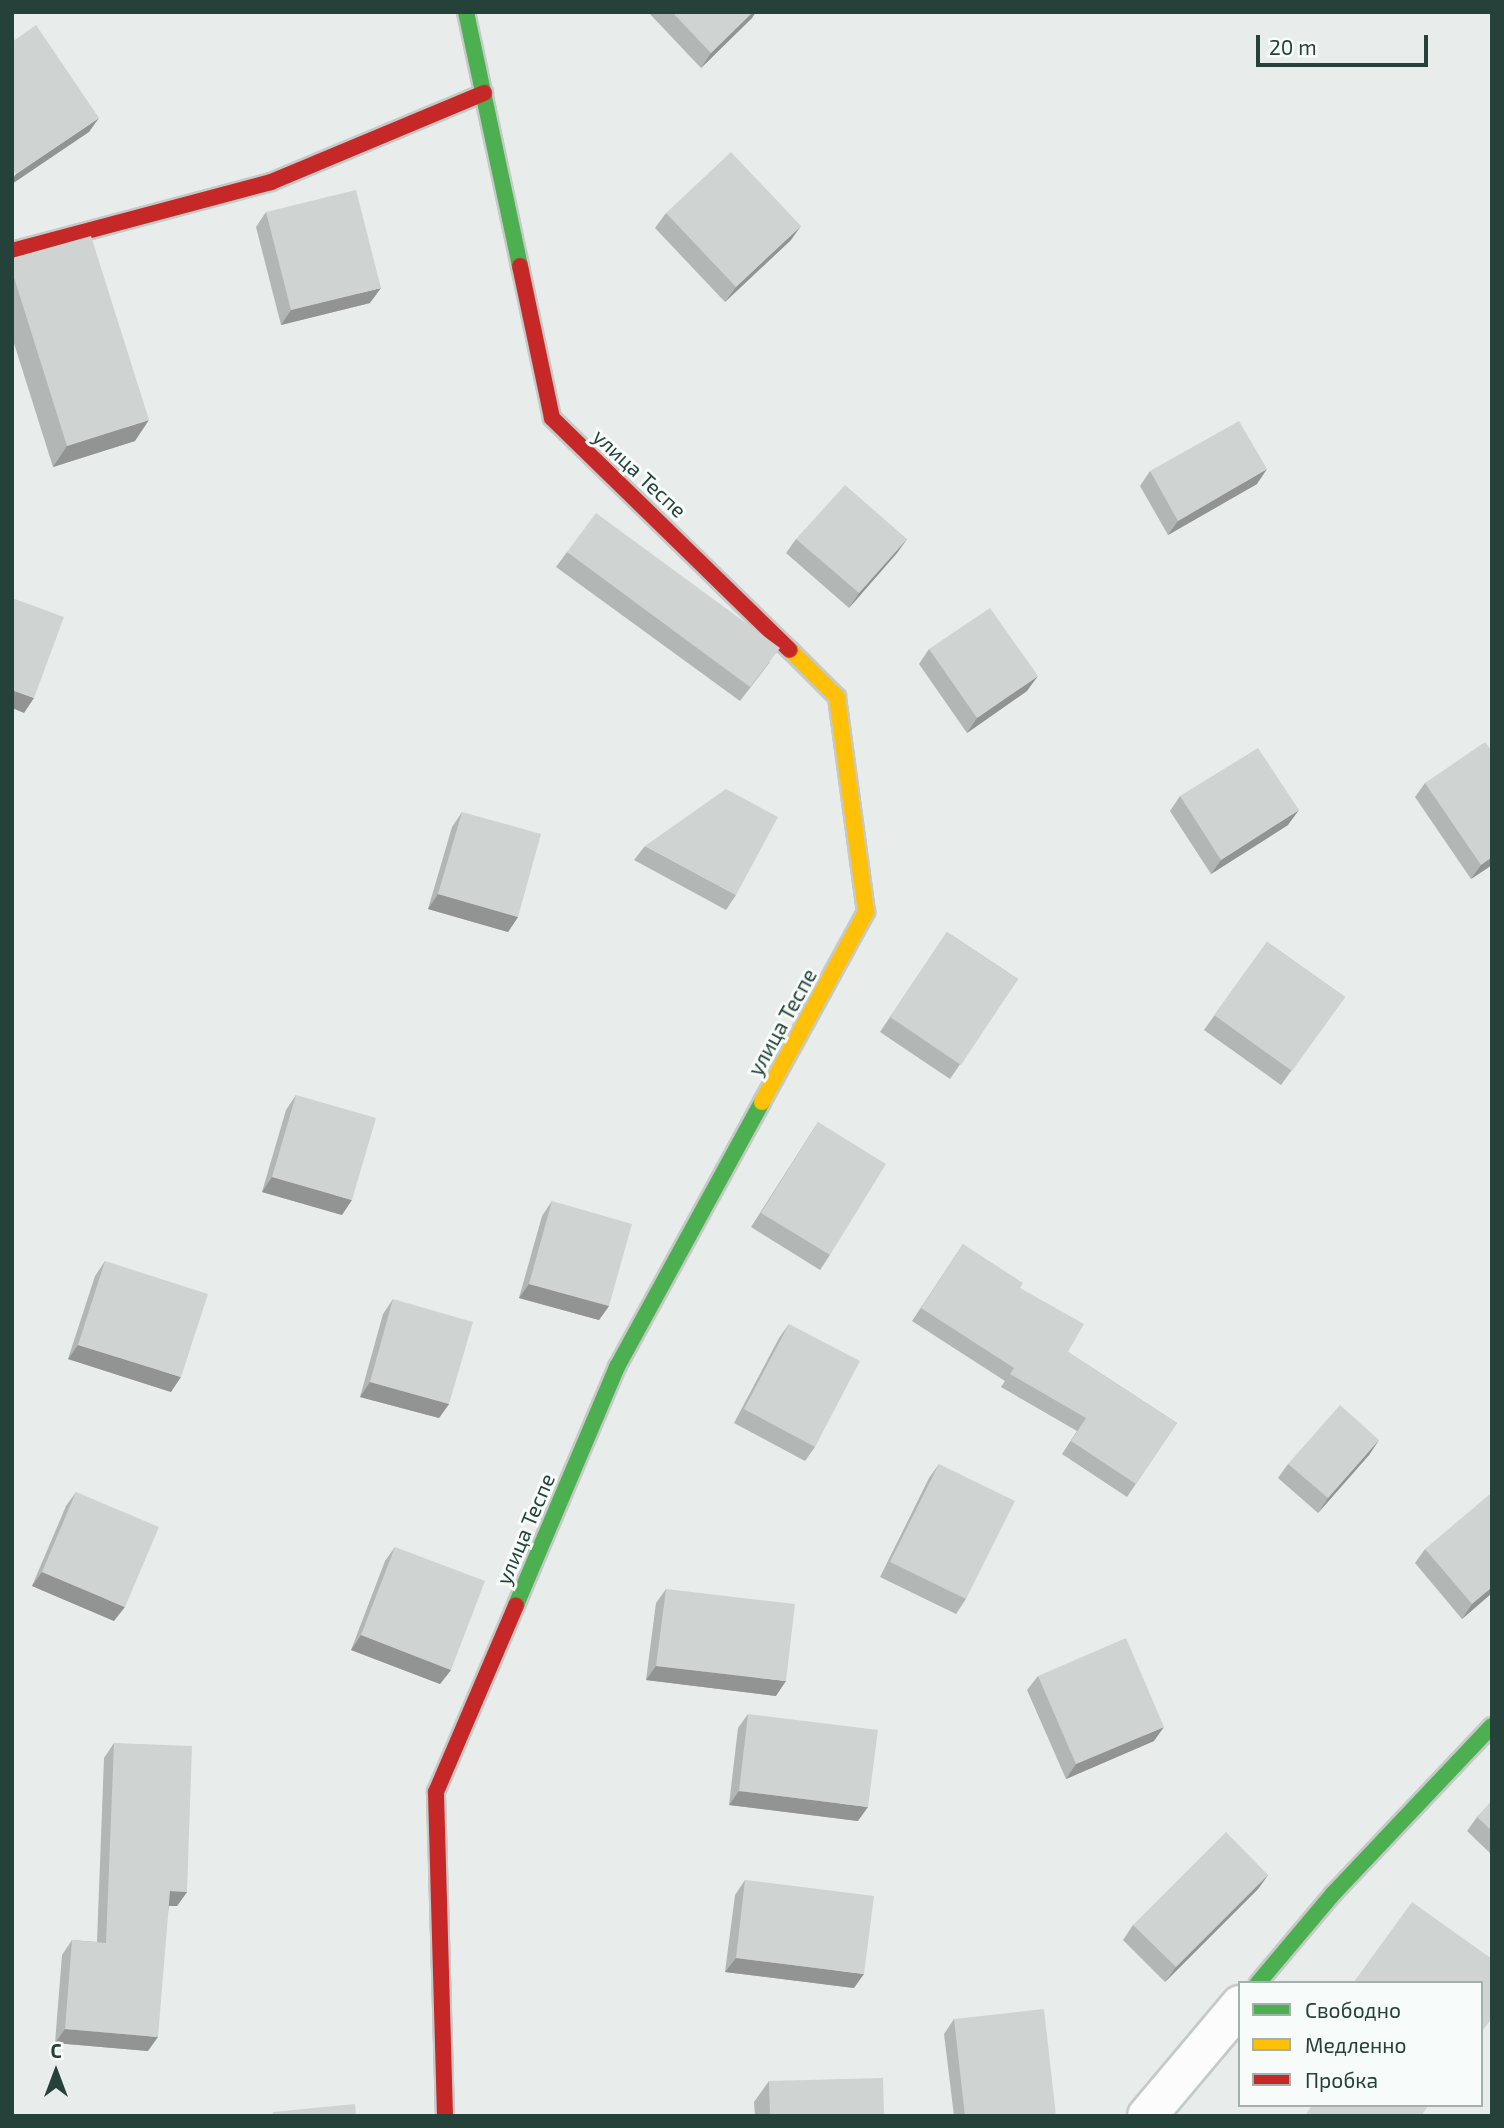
<!DOCTYPE html>
<meta charset="utf-8">
<style>
body{margin:0}
#map{position:relative;width:1504px;height:2128px;overflow:hidden;background:#e8edeb;font-family:"Exo 2",sans-serif}
div>[style]{position:absolute}
.roads{filter:drop-shadow(2px 0 #c5cac8) drop-shadow(-2px 0 #c5cac8) drop-shadow(0 2px #c5cac8) drop-shadow(0 -2px #c5cac8)}
.street>*{height:38px;margin:-19px;padding:0 19px;transform-origin:19px;border-radius:19px;background:#fcfcfc}
.fast>*{height:16px;margin:-8px;padding:0 8px;transform-origin:8px;border-radius:8px;background:#4caf50}
.slow>*{height:16px;margin:-8px;padding:0 8px;transform-origin:8px;border-radius:8px;background:#ffc107}
.jam>*{height:16px;margin:-8px;padding:0 8px;transform-origin:8px;border-radius:8px;background:#c62828}
.wall>*{inset:0;background:#b2b6b5}
.shaded-wall>*{inset:0;background:#919493}
.building>*{inset:0;background:#cfd4d2}
span{translate:-50% -50%;white-space:nowrap;text-align:center;line-height:1.15;-webkit-text-stroke:6px #f7fbf9;paint-order:stroke}
.street-label{font-size:21px;color:#24423a}
.frame{position:absolute;inset:0;border:14px solid #24423a;pointer-events:none}
.legend{position:absolute;left:1238px;top:1981px;width:245px;height:126px;box-sizing:border-box;background:#f7fbf9;border:2px solid #a3b1ad;margin:0;padding:9px 12px;list-style:none;font-size:21px;color:#24423a}
.legend li{display:flex;align-items:center;gap:14px;height:35px}
.legend b{width:35px;border:2px solid #a3b1ad}
.north{position:absolute;left:21px;top:2037px;width:70px;height:70px;-webkit-text-stroke:5px #f7fbf9;paint-order:stroke;rotate:0deg;font-size:19px;font-weight:700;line-height:28px;text-align:center;color:#24423a}
.north::after{content:'';display:block;margin:auto;width:24px;height:32px;background:#24423a;clip-path:polygon(50% 0,100% 100%,50% 72%,0 100%)}
.scale{position:absolute;left:1256px;top:35px;width:172px;height:32px;box-sizing:border-box;border:4px solid #24423a;border-top:0;padding-left:9px;font-size:21px;line-height:24px;white-space:nowrap;color:#24423a;-webkit-text-stroke:5px #f7fbf9;paint-order:stroke}
</style>
<div id="map">
<div class="roads">
<div class="street">
<i style="left:1147px;top:2116px;width:145px;rotate:-50deg"></i>
</div>
<div class="fast">
<i style="left:466px;top:12px;width:260px;rotate:78deg"></i>
<i style="left:516px;top:1605px;width:259px;rotate:-67deg"></i>
<i style="left:617px;top:1367px;width:302px;rotate:-61.3deg"></i>
<i style="left:1258px;top:1983px;width:116px;rotate:-49.9deg"></i>
<i style="left:1333px;top:1894px;width:231px;rotate:-46.6deg"></i>
</div>
<div class="slow">
<i style="left:762px;top:1102px;width:217px;rotate:-61.3deg"></i>
<i style="left:866px;top:912px;width:217px;rotate:-97.7deg"></i>
<i style="left:837px;top:697px;width:66px;rotate:-135deg"></i>
</div>
<div class="jam">
<i style="left:12px;top:251px;width:268px;rotate:-14.9deg"></i>
<i style="left:271px;top:182px;width:231px;rotate:-22.7deg"></i>
<i style="left:520px;top:266px;width:155px;rotate:78.1deg"></i>
<i style="left:552px;top:418px;width:332px;rotate:44.3deg"></i>
<i style="left:445px;top:2116px;width:324px;rotate:-91.6deg"></i>
<i style="left:436px;top:1792px;width:203px;rotate:-66.8deg"></i>
</div>
</div>
<div class="wall">
<i style="clip-path:polygon(648px 12px,756px 12px,752px 18px,701px 68px)"></i>
<i style="clip-path:polygon(266px 212px,370px 303px,281px 325px,256px 227px)"></i>
<i style="clip-path:polygon(666px 213px,791px 240px,725px 302px,655px 228px)"></i>
<i style="clip-path:polygon(12px 258px,135px 441px,53px 467px,12px 337px)"></i>
<i style="clip-path:polygon(1150px 471px,1257px 484px,1168px 535px,1140px 486px)"></i>
<i style="clip-path:polygon(796px 539px,907px 539px,897px 553px,849px 608px,786px 553px)"></i>
<i style="clip-path:polygon(567px 552px,770px 662px,740px 701px,556px 567px)"></i>
<i style="clip-path:polygon(929px 649px,1027px 691px,967px 733px,919px 664px)"></i>
<i style="clip-path:polygon(1492px 751px,1492px 865px,1471px 879px,1415px 797px,1425px 783px)"></i>
<i style="clip-path:polygon(1180px 796px,1288px 825px,1211px 874px,1170px 811px)"></i>
<i style="clip-path:polygon(462px 812px,518px 917px,508px 932px,428px 909px,452px 827px)"></i>
<i style="clip-path:polygon(645px 846px,736px 895px,726px 910px,634px 860px)"></i>
<i style="clip-path:polygon(947px 932px,1018px 979px,950px 1079px,880px 1032px)"></i>
<i style="clip-path:polygon(1267px 942px,1345px 997px,1281px 1085px,1204px 1030px)"></i>
<i style="clip-path:polygon(296px 1095px,342px 1215px,262px 1192px,286px 1110px)"></i>
<i style="clip-path:polygon(818px 1122px,830px 1255px,820px 1270px,751px 1227px)"></i>
<i style="clip-path:polygon(552px 1201px,609px 1306px,599px 1320px,519px 1298px,542px 1216px)"></i>
<i style="clip-path:polygon(963px 1244px,1020px 1288px,1068px 1352px,1177px 1423px,1127px 1497px,1062px 1454px,1077px 1431px,1001px 1387px,1005px 1381px,912px 1321px)"></i>
<i style="clip-path:polygon(105px 1261px,171px 1392px,68px 1359px,95px 1276px)"></i>
<i style="clip-path:polygon(393px 1299px,449px 1404px,439px 1418px,360px 1397px,383px 1314px)"></i>
<i style="clip-path:polygon(789px 1324px,815px 1447px,805px 1461px,734px 1423px,779px 1338px)"></i>
<i style="clip-path:polygon(1379px 1440px,1369px 1455px,1318px 1513px,1278px 1478px,1288px 1464px)"></i>
<i style="clip-path:polygon(939px 1464px,966px 1599px,956px 1614px,880px 1577px,929px 1478px)"></i>
<i style="clip-path:polygon(76px 1492px,114px 1621px,32px 1586px,66px 1506px)"></i>
<i style="clip-path:polygon(395px 1547px,451px 1670px,440px 1684px,351px 1650px,385px 1561px)"></i>
<i style="clip-path:polygon(1425px 1549px,1492px 1593px,1462px 1619px,1415px 1563px)"></i>
<i style="clip-path:polygon(666px 1589px,776px 1696px,646px 1680px,656px 1603px)"></i>
<i style="clip-path:polygon(1038px 1676px,1154px 1741px,1066px 1779px,1027px 1690px)"></i>
<i style="clip-path:polygon(748px 1714px,858px 1821px,729px 1805px,738px 1728px)"></i>
<i style="clip-path:polygon(114px 1743px,187px 1892px,177px 1906px,169px 1906px,148px 2051px,55px 2043px,62px 1955px,72px 1940px,97px 1942px,104px 1758px)"></i>
<i style="clip-path:polygon(1492px 1801px,1492px 1855px,1467px 1831px,1477px 1817px)"></i>
<i style="clip-path:polygon(1268px 1875px,1258px 1889px,1165px 1982px,1123px 1940px,1133px 1925px)"></i>
<i style="clip-path:polygon(745px 1880px,854px 1988px,725px 1972px,735px 1895px)"></i>
<i style="clip-path:polygon(954px 2019px,1056px 2116px,954px 2116px,944px 2034px)"></i>
<i style="clip-path:polygon(769px 2081px,884px 2116px,755px 2116px,754px 2102px)"></i>
</div>
<div class="shaded-wall">
<i style="clip-path:polygon(753px 12px,756px 12px,752px 18px,701px 68px,711px 53px)"></i>
<i style="clip-path:polygon(99px 118px,89px 132px,12px 184px,12px 179px,16px 174px)"></i>
<i style="clip-path:polygon(801px 226px,791px 240px,725px 302px,736px 287px)"></i>
<i style="clip-path:polygon(381px 288px,370px 303px,281px 325px,291px 310px)"></i>
<i style="clip-path:polygon(149px 420px,135px 441px,53px 467px,67px 446px)"></i>
<i style="clip-path:polygon(1267px 469px,1257px 484px,1168px 535px,1178px 521px)"></i>
<i style="clip-path:polygon(907px 539px,897px 553px,849px 608px,859px 593px)"></i>
<i style="clip-path:polygon(1038px 676px,1027px 691px,967px 733px,977px 718px)"></i>
<i style="clip-path:polygon(12px 690px,34px 698px,24px 713px,12px 708px)"></i>
<i style="clip-path:polygon(1299px 810px,1288px 825px,1211px 874px,1221px 860px)"></i>
<i style="clip-path:polygon(1492px 857px,1492px 865px,1471px 879px,1481px 865px)"></i>
<i style="clip-path:polygon(438px 894px,518px 917px,508px 932px,428px 909px)"></i>
<i style="clip-path:polygon(272px 1177px,352px 1200px,342px 1215px,262px 1192px)"></i>
<i style="clip-path:polygon(529px 1284px,609px 1306px,599px 1320px,519px 1298px)"></i>
<i style="clip-path:polygon(78px 1345px,181px 1377px,171px 1392px,68px 1359px)"></i>
<i style="clip-path:polygon(370px 1382px,449px 1404px,439px 1418px,360px 1397px)"></i>
<i style="clip-path:polygon(1379px 1440px,1369px 1455px,1318px 1513px,1328px 1498px)"></i>
<i style="clip-path:polygon(42px 1572px,125px 1607px,114px 1621px,32px 1586px)"></i>
<i style="clip-path:polygon(1492px 1587px,1492px 1593px,1462px 1619px,1472px 1604px)"></i>
<i style="clip-path:polygon(361px 1635px,451px 1670px,440px 1684px,351px 1650px)"></i>
<i style="clip-path:polygon(656px 1666px,786px 1681px,776px 1696px,646px 1680px)"></i>
<i style="clip-path:polygon(1164px 1727px,1154px 1741px,1066px 1779px,1076px 1764px)"></i>
<i style="clip-path:polygon(739px 1791px,868px 1807px,858px 1821px,729px 1805px)"></i>
<i style="clip-path:polygon(1268px 1875px,1258px 1889px,1165px 1982px,1176px 1967px)"></i>
<i style="clip-path:polygon(170px 1891px,187px 1892px,177px 1906px,160px 1906px)"></i>
<i style="clip-path:polygon(736px 1958px,864px 1974px,854px 1988px,725px 1972px)"></i>
<i style="clip-path:polygon(65px 2029px,158px 2037px,148px 2051px,55px 2043px)"></i>
</div>
<div class="building">
<i style="clip-path:polygon(672px 12px,753px 12px,711px 53px)"></i>
<i style="clip-path:polygon(36px 25px,99px 118px,16px 174px,12px 169px,12px 42px)"></i>
<i style="clip-path:polygon(731px 152px,801px 226px,736px 287px,666px 213px)"></i>
<i style="clip-path:polygon(356px 190px,381px 288px,291px 310px,266px 212px)"></i>
<i style="clip-path:polygon(91px 236px,149px 420px,67px 446px,12px 271px,12px 258px)"></i>
<i style="clip-path:polygon(1239px 421px,1267px 469px,1178px 521px,1150px 471px)"></i>
<i style="clip-path:polygon(845px 485px,907px 539px,859px 593px,796px 539px)"></i>
<i style="clip-path:polygon(596px 513px,780px 648px,750px 687px,567px 552px)"></i>
<i style="clip-path:polygon(12px 598px,64px 617px,34px 698px,12px 690px)"></i>
<i style="clip-path:polygon(990px 608px,1038px 676px,977px 718px,929px 649px)"></i>
<i style="clip-path:polygon(1485px 742px,1492px 751px,1492px 857px,1481px 865px,1425px 783px)"></i>
<i style="clip-path:polygon(1258px 748px,1299px 810px,1221px 860px,1180px 796px)"></i>
<i style="clip-path:polygon(726px 789px,778px 817px,736px 895px,645px 846px)"></i>
<i style="clip-path:polygon(462px 812px,541px 834px,518px 917px,438px 894px)"></i>
<i style="clip-path:polygon(947px 932px,1018px 979px,961px 1065px,890px 1017px)"></i>
<i style="clip-path:polygon(1267px 942px,1345px 997px,1292px 1071px,1214px 1015px)"></i>
<i style="clip-path:polygon(296px 1095px,376px 1118px,352px 1200px,272px 1177px)"></i>
<i style="clip-path:polygon(818px 1122px,886px 1164px,830px 1255px,761px 1213px)"></i>
<i style="clip-path:polygon(552px 1201px,632px 1224px,609px 1306px,529px 1284px)"></i>
<i style="clip-path:polygon(963px 1244px,1023px 1283px,1020px 1288px,1084px 1324px,1068px 1352px,1177px 1423px,1136px 1484px,1071px 1441px,1086px 1418px,1010px 1374px,1014px 1368px,921px 1308px)"></i>
<i style="clip-path:polygon(105px 1261px,208px 1294px,181px 1377px,78px 1345px)"></i>
<i style="clip-path:polygon(393px 1299px,473px 1322px,449px 1404px,370px 1382px)"></i>
<i style="clip-path:polygon(789px 1324px,860px 1361px,815px 1447px,744px 1409px)"></i>
<i style="clip-path:polygon(1340px 1405px,1379px 1440px,1328px 1498px,1288px 1464px)"></i>
<i style="clip-path:polygon(939px 1464px,1015px 1501px,966px 1599px,890px 1562px)"></i>
<i style="clip-path:polygon(76px 1492px,159px 1527px,125px 1607px,42px 1572px)"></i>
<i style="clip-path:polygon(1490px 1494px,1492px 1496px,1492px 1587px,1472px 1604px,1425px 1549px)"></i>
<i style="clip-path:polygon(395px 1547px,485px 1581px,451px 1670px,361px 1635px)"></i>
<i style="clip-path:polygon(666px 1589px,795px 1604px,786px 1681px,656px 1666px)"></i>
<i style="clip-path:polygon(1126px 1638px,1164px 1727px,1076px 1764px,1038px 1676px)"></i>
<i style="clip-path:polygon(748px 1714px,878px 1730px,868px 1807px,739px 1791px)"></i>
<i style="clip-path:polygon(114px 1743px,192px 1746px,187px 1892px,170px 1891px,158px 2037px,65px 2029px,72px 1940px,106px 1943px)"></i>
<i style="clip-path:polygon(1492px 1801px,1492px 1831px,1477px 1817px)"></i>
<i style="clip-path:polygon(1226px 1832px,1268px 1875px,1176px 1967px,1133px 1925px)"></i>
<i style="clip-path:polygon(745px 1880px,874px 1896px,864px 1974px,736px 1958px)"></i>
<i style="clip-path:polygon(1412px 1902px,1492px 1959px,1492px 2018px,1481px 2033px,1481px 1983px,1353px 1983px)"></i>
<i style="clip-path:polygon(1044px 2009px,1056px 2116px,965px 2116px,954px 2019px)"></i>
<i style="clip-path:polygon(883px 2078px,884px 2116px,770px 2116px,769px 2081px)"></i>
<i style="clip-path:polygon(355px 2104px,356px 2116px,273px 2116px,273px 2112px)"></i>
<i style="clip-path:polygon(1312px 2105px,1429px 2105px,1421px 2116px,1305px 2116px)"></i>
</div>
<div class="street-label">
<span style="left:640px;top:473px;rotate:43deg">улица Теспе</span>
<span style="left:782px;top:1022px;rotate:-61deg">улица Теспе</span>
<span style="left:525px;top:1529px;rotate:-67deg">улица Теспе</span>
</div>
<div class="frame"></div>
<ul class="legend">
<li><b style="height:9px;background:#4caf50"></b>Свободно</li>
<li><b style="height:9px;background:#ffc107"></b>Медленно</li>
<li><b style="height:9px;background:#c62828"></b>Пробка</li>
</ul>
<div class="north">С</div>
<div class="scale">20 m</div>
</div>
